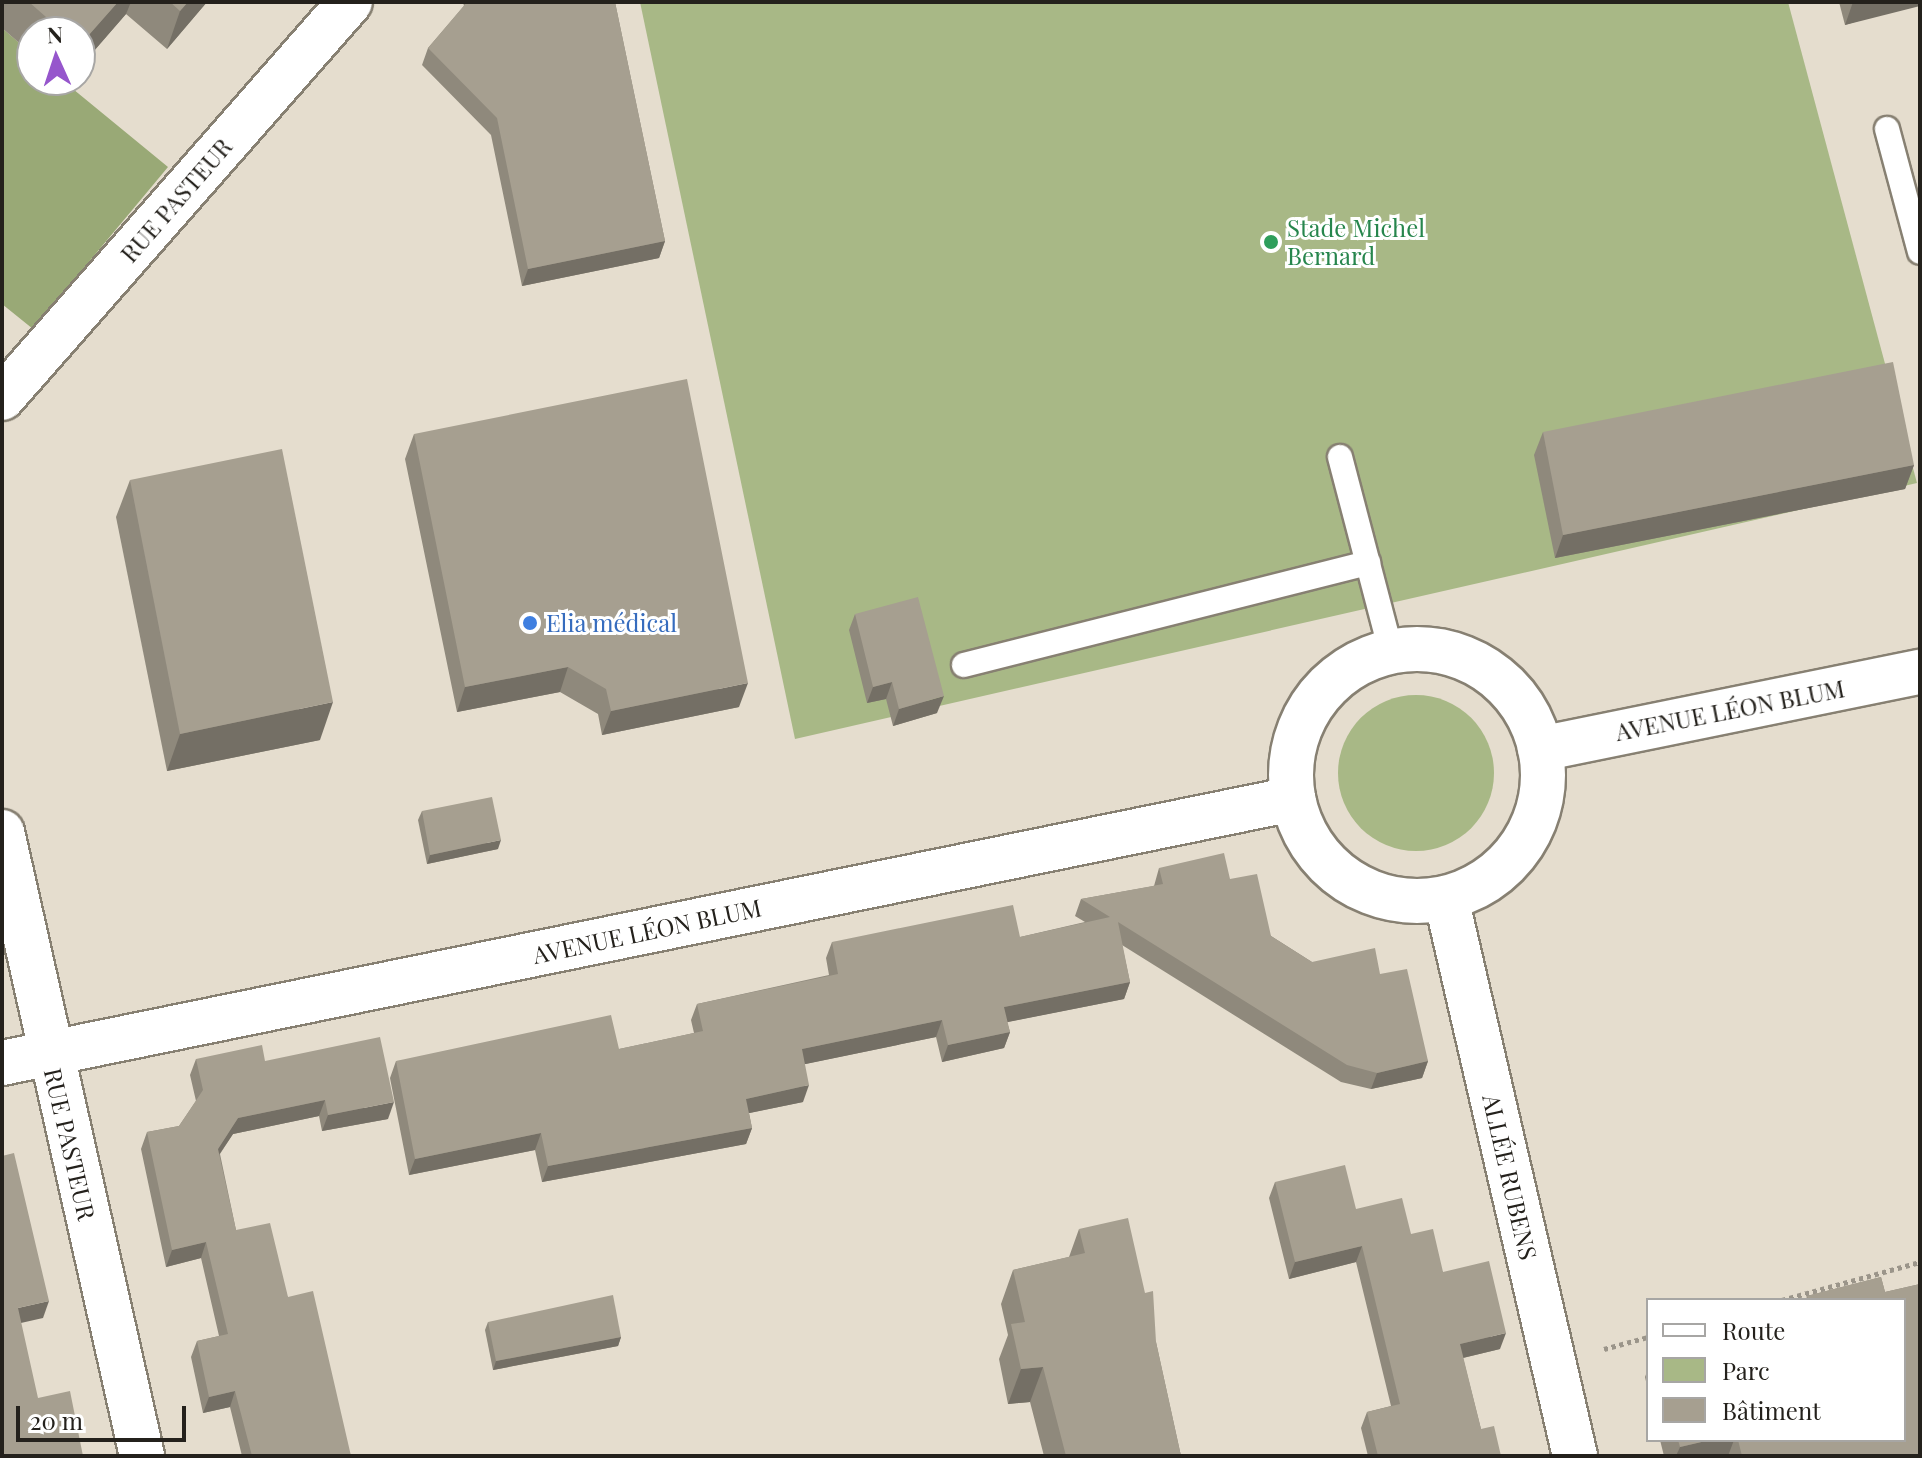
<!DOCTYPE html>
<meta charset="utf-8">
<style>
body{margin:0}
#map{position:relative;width:1922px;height:1458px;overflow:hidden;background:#e5ddce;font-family:"Playfair Display",serif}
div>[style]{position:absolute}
.green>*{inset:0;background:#a8b886}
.round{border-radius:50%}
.forest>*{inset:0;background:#99a976}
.path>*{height:5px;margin-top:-2.5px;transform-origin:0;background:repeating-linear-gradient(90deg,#9b958a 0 4px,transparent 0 8px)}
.roads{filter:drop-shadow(2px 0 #878072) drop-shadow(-2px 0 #878072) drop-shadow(0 2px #878072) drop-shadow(0 -2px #878072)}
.service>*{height:24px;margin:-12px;padding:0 12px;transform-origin:12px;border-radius:12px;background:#fff}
.minor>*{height:44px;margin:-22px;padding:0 22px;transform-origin:22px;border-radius:22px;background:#fff}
.minor>.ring{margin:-22px;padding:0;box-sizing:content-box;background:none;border:44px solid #fff;border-radius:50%}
.wall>*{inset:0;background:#8f897c}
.shaded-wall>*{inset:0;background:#746f65}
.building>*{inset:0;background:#a69f90}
.dots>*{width:22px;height:22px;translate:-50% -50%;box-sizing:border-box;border:4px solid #fff;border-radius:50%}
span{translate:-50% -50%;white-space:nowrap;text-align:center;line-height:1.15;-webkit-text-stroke:6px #fff;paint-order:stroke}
.street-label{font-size:24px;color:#24211c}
.leisure-label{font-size:24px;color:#27864d}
.left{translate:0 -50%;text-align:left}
.shop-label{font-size:24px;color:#366cbe}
.frame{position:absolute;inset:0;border:4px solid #24211c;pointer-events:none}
.legend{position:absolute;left:1646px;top:1298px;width:260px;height:144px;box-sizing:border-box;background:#fff;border:2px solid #a7a6a4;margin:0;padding:10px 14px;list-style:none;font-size:24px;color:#24211c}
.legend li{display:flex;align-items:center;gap:16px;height:40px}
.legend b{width:40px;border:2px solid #a7a6a4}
.north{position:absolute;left:16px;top:16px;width:80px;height:80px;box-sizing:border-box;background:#fff;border:2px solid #a7a6a4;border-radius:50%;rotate:357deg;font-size:22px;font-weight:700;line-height:32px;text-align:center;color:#24211c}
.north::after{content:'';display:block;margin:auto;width:28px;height:36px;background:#9656cc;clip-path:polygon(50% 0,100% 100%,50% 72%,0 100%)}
.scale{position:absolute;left:16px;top:1406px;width:170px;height:36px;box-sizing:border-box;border:4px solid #24211c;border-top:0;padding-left:10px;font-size:24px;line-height:28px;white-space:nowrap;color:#24211c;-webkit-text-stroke:6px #fff;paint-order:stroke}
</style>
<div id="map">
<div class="green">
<i style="clip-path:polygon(640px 2px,1788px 2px,1917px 483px,795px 739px)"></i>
<i class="round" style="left:1338px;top:695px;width:156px;height:156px"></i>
</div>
<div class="forest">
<i style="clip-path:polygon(2px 28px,32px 54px,32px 80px,62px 80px,168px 167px,33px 329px,2px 304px)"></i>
</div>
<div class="path">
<i style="left:1782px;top:1300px;width:143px;rotate:-15.4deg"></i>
<i style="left:1604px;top:1349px;width:46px;rotate:-15.3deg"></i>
</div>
<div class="roads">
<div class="service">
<i style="left:1887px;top:129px;width:127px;rotate:75deg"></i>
<i style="left:1340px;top:457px;width:202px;rotate:75.3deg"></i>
<i style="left:964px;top:665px;width:417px;rotate:-14.2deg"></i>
</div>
<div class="minor">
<i style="left:2px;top:398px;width:527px;rotate:-48.69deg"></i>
<i class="ring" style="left:1291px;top:649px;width:208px;height:208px"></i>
<i style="left:1540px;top:749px;width:388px;rotate:-11.5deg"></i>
<i style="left:2px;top:832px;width:640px;rotate:77.35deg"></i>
<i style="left:1446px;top:898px;width:573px;rotate:76.98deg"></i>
<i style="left:2px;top:1063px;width:1318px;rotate:-11.56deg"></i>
</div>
</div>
<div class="wall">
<i style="clip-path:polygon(2px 2px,207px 2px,167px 49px,126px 14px,80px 67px,80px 32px,32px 32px,32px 54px,2px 28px)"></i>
<i style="clip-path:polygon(463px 2px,615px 2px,665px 241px,659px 258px,522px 286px,491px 135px,422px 65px,428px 48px,464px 6px)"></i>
<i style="clip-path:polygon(1839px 2px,1920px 2px,1845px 25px)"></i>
<i style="clip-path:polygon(1543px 432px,1914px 465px,1905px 489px,1555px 558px,1534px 455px)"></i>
<i style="clip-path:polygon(414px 434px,739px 707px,602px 735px,598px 714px,560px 692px,457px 712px,405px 459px)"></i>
<i style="clip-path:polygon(130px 480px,320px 740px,167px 771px,116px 517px)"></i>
<i style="clip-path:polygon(855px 614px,937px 713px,893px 726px,886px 699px,867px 703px,849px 630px)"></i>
<i style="clip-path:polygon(422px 811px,498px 849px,427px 864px,418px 820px)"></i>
<i style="clip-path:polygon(1159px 868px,1230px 879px,1271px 936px,1312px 962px,1380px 974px,1428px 1061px,1422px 1078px,1371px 1089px,1341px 1082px,1122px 945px,1130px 982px,1124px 999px,1007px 1022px,1010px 1032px,1004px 1048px,942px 1062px,936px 1037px,805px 1064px,803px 1102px,749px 1113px,752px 1128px,746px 1144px,542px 1182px,535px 1150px,409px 1175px,390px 1078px,396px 1061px,619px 1049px,694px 1033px,691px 1020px,697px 1004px,829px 975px,826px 958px,832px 942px,1020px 937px,1085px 922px,1075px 916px,1081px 899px,1154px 886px)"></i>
<i style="clip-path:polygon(196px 1059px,265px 1061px,388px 1119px,322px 1131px,319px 1116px,233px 1134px,220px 1154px,236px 1230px,288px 1297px,351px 1456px,242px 1456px,230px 1407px,203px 1413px,191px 1357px,197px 1341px,219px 1336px,201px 1258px,166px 1267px,141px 1149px,147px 1132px,179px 1126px,196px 1101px,190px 1075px)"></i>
<i style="clip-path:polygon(1275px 1182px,1356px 1209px,1411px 1234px,1443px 1272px,1500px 1349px,1463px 1358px,1481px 1429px,1501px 1456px,1368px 1456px,1361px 1428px,1367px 1412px,1391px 1406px,1356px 1262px,1289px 1279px,1269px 1198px)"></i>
<i style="clip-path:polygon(1079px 1229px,1156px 1342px,1181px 1456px,1044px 1456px,1030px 1402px,1008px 1404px,999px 1359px,1008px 1335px,1001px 1304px,1013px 1270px,1069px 1257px)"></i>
<i style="clip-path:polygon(1881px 1277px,1885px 1292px,1920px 1284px,1920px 1456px,1664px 1456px,1660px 1440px,1904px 1440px,1904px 1300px,1806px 1300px,1807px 1296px)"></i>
<i style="clip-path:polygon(488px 1322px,621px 1337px,618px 1346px,493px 1370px,485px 1330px)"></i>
<i style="clip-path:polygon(1648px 1369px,1648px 1390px,1645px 1377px)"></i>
</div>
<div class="shaded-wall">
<i style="clip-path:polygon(118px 2px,131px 2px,126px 14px,80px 67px,80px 45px)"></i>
<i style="clip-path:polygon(188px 2px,207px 2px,167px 49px,180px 11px)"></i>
<i style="clip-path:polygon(1853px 2px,1920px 2px,1920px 6px,1845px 25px)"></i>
<i style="clip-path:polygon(665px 241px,659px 258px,522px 286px,528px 269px)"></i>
<i style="clip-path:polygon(1914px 465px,1905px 489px,1555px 558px,1563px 535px)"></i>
<i style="clip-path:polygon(568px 667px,560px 692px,457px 712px,465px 687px)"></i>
<i style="clip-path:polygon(892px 682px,886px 699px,867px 703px,873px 687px)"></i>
<i style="clip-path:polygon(748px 683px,739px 707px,602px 735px,611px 711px)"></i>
<i style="clip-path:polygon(944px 696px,937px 713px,893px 726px,899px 709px)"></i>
<i style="clip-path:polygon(333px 702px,320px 740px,167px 771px,180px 734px)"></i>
<i style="clip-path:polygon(501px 840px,498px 849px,427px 864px,430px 855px)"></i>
<i style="clip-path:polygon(1130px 982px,1124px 999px,998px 1024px,1004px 1007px)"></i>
<i style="clip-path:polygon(942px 1020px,936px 1037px,796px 1066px,802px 1049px)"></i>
<i style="clip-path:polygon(1010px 1032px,1004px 1048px,942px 1062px,948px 1045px)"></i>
<i style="clip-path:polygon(1428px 1061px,1422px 1078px,1371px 1089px,1377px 1073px)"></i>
<i style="clip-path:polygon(809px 1085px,803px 1102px,740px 1115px,746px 1099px)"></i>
<i style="clip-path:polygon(325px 1100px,319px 1116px,233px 1134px,212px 1165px,218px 1149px,238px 1118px)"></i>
<i style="clip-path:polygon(394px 1102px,388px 1119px,322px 1131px,328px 1115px)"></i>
<i style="clip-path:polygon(752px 1128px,746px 1144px,542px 1182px,548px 1166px)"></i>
<i style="clip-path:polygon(541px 1133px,535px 1150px,409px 1175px,415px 1159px)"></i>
<i style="clip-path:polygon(206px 1242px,201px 1258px,166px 1267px,172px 1250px)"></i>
<i style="clip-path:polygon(1362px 1246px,1356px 1262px,1289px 1279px,1295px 1262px)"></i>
<i style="clip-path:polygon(49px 1301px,43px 1318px,12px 1325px,18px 1308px)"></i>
<i style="clip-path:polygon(1506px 1333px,1500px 1349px,1454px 1360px,1460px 1344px)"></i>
<i style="clip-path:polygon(621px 1337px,618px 1346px,493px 1370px,496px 1361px)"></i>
<i style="clip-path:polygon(1043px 1367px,1030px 1402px,1008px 1404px,1021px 1369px)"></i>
<i style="clip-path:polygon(235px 1391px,230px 1407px,203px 1413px,209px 1397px)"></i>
<i style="clip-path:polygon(1710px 1440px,1734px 1440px,1728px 1456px,1676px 1456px,1680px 1447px)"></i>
</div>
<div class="building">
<i style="clip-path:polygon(29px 2px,118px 2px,80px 45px,80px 32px,63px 32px)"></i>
<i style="clip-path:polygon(170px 2px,188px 2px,180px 11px)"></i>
<i style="clip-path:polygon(467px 2px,615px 2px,665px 241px,528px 269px,497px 118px,428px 48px)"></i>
<i style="clip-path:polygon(1893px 362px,1914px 465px,1563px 535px,1543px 432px)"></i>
<i style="clip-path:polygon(687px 379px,748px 683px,611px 711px,606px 689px,568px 667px,465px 687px,414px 434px)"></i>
<i style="clip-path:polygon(282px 449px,333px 702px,180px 734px,130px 480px)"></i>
<i style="clip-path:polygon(918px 597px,944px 696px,899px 709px,892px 682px,873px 687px,855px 614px)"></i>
<i style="clip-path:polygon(492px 797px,501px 840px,430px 855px,422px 811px)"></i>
<i style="clip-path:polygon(1224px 853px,1230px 879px,1257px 874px,1271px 936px,1312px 962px,1375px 948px,1380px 974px,1407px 969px,1428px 1061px,1377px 1073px,1347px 1065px,1118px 922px,1130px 982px,1004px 1007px,1010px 1032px,948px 1045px,942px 1020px,802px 1049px,809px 1085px,746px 1099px,752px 1128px,548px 1166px,541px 1133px,415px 1159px,396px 1061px,611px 1015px,619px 1049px,703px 1031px,697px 1004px,838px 974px,832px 942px,1013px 905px,1020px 937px,1110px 917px,1081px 899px,1163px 884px,1159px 868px)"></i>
<i style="clip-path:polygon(380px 1037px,394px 1102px,328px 1115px,325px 1100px,238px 1118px,218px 1149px,236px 1230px,270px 1223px,288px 1297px,313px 1291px,351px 1456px,252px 1456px,235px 1391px,209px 1397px,197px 1341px,228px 1334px,206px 1242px,172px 1250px,147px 1132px,179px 1126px,203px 1090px,196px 1059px,262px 1045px,265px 1061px)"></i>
<i style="clip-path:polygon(14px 1153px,49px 1301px,18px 1308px,38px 1398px,70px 1391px,83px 1456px,2px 1456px,2px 1156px)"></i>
<i style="clip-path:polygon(1345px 1165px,1356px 1209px,1402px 1198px,1411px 1234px,1433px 1229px,1443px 1272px,1489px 1261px,1506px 1333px,1460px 1344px,1481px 1429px,1494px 1426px,1501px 1456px,1378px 1456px,1367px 1412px,1400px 1404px,1362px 1246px,1295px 1262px,1275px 1182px)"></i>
<i style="clip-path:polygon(1128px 1218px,1145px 1293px,1153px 1291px,1156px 1342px,1181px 1456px,1066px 1456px,1043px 1367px,1021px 1369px,1011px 1324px,1025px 1322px,1013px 1270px,1085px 1253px,1079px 1229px)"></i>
<i style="clip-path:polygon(1881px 1277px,1885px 1292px,1920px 1284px,1920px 1456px,1742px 1456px,1738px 1440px,1904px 1440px,1904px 1300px,1808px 1300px,1807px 1296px)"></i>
<i style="clip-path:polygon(613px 1295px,621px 1337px,496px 1361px,488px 1322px)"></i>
<i style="clip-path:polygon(1678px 1440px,1710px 1440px,1680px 1447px)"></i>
</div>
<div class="dots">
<i style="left:1271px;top:242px;background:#2e9e5b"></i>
<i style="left:530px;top:623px;background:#3f7fe0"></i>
</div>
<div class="street-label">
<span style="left:176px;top:200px;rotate:-49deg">RUE PASTEUR</span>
<span style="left:1730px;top:710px;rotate:-11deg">AVENUE LÉON BLUM</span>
<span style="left:647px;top:931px;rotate:-12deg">AVENUE LÉON BLUM</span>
<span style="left:70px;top:1144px;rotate:77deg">RUE PASTEUR</span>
<span style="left:1510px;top:1177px;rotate:77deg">ALLÉE RUBENS</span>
</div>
<div class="leisure-label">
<span class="left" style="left:1287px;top:242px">Stade Michel<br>Bernard</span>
</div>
<div class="shop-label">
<span class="left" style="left:546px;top:623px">Elia médical</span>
</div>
<div class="frame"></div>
<ul class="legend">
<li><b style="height:10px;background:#fff"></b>Route</li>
<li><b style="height:22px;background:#a8b886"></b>Parc</li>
<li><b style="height:22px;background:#a69f90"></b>Bâtiment</li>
</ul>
<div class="north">N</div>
<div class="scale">20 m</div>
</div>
